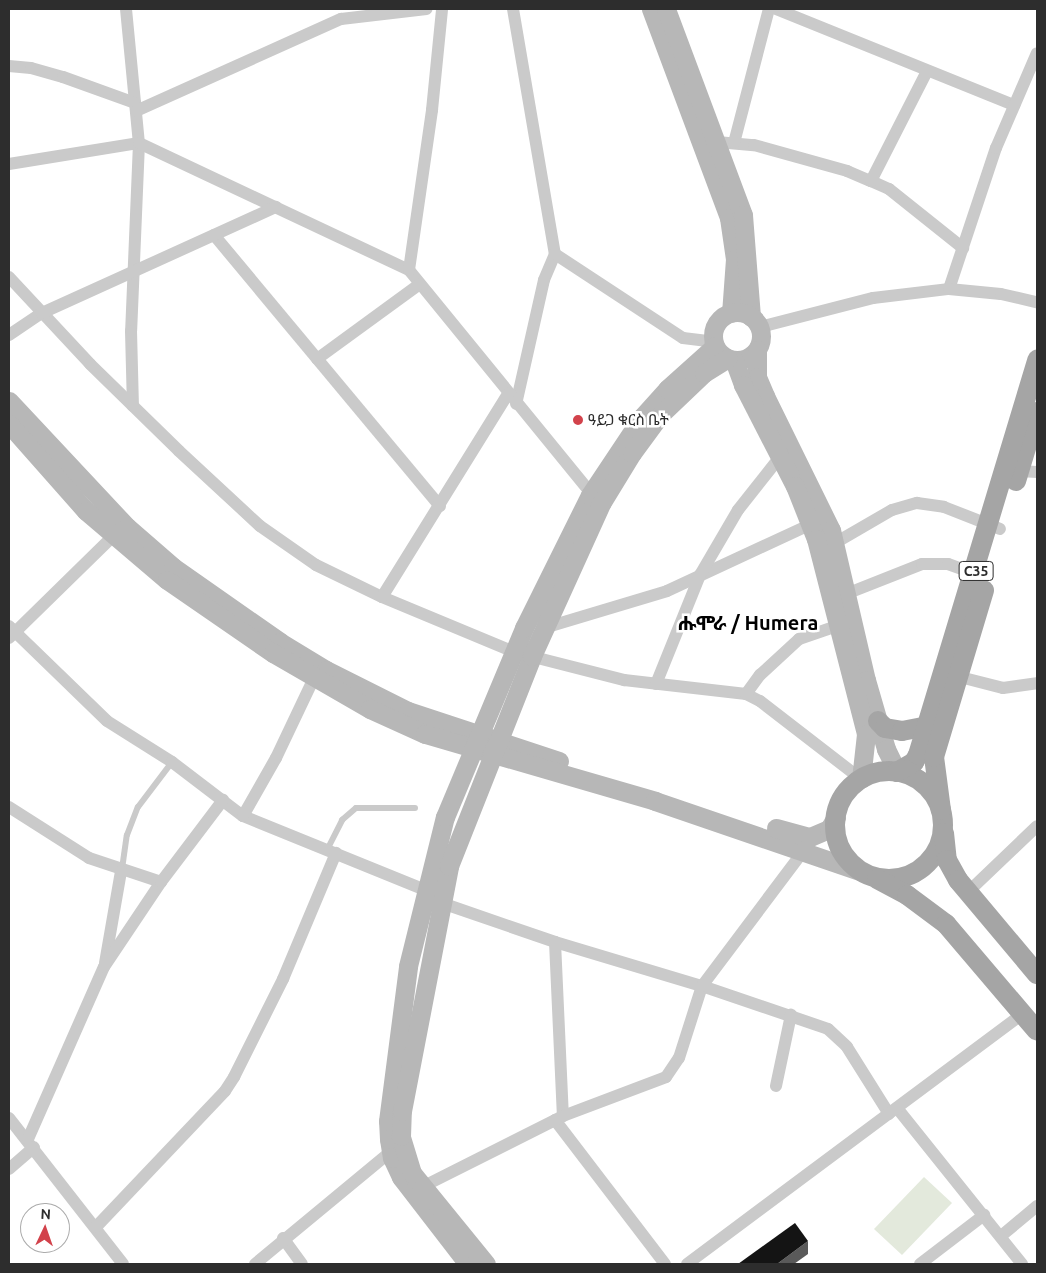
<!DOCTYPE html>
<meta charset="utf-8">
<style>
body{margin:0}
#map{position:relative;width:1046px;height:1273px;overflow:hidden;background:#fff;font-family:Ubuntu,"Noto Sans Ethiopic",sans-serif}
div>[style]{position:absolute}
.green>*{inset:0;background:#e3e9dc}
.lane>*{height:6px;margin:-3px;padding:0 3px;transform-origin:3px;border-radius:3px;background:#cacaca}
.street>*{height:12px;margin:-6px;padding:0 6px;transform-origin:6px;border-radius:6px;background:#cacaca}
.secondary>*{height:19px;margin:-9.5px;padding:0 9.5px;transform-origin:9.5px;border-radius:9.5px;background:#b7b7b7}
.secondary>.ring{margin:-9.5px;padding:0;box-sizing:content-box;background:none;border:19px solid #b7b7b7;border-radius:50%}
.primary>*{height:20px;margin:-10px;padding:0 10px;transform-origin:10px;border-radius:10px;background:#a5a5a5}
.primary>.ring{margin:-10px;padding:0;box-sizing:content-box;background:none;border:20px solid #a5a5a5;border-radius:50%}
.shaded-wall>*{inset:0;background:#5a5a5a}
.building>*{inset:0;background:#141414}
.dots>*{width:14px;height:14px;translate:-50% -50%;box-sizing:border-box;border:2px solid #fff;border-radius:50%}
span{translate:-50% -50%;white-space:nowrap;text-align:center;line-height:1.15;-webkit-text-stroke:5px #fff;paint-order:stroke}
.shield-label span{padding:1px 4px;background:#fff;border:1px solid;border-radius:4px;-webkit-text-stroke-width:0}
.shield-label{font-size:14px;color:#2d2d2d;font-weight:700}
.poi-label{font-size:15px;color:#2d2d2d}
.left{translate:0 -50%;text-align:left}
.district-label{font-size:20px;color:#000;font-weight:700}
.frame{position:absolute;inset:0;border:10px solid #2d2d2d;pointer-events:none}
.north{position:absolute;left:20px;top:1203px;width:50px;height:50px;box-sizing:border-box;background:#fff;border:1px solid #ababab;border-radius:50%;rotate:3deg;font-size:14px;font-weight:700;line-height:20px;text-align:center;color:#2d2d2d}
.north::after{content:'';display:block;margin:auto;width:18px;height:22px;background:#d2424b;clip-path:polygon(50% 0,100% 100%,50% 72%,0 100%)}
</style>
<div id="map">
<div class="green">
<i style="clip-path:polygon(924px 1177px,952px 1203px,902px 1255px,874px 1229px)"></i>
</div>
<div class="lane">
<i style="left:327px;top:850px;width:34px;rotate:-63deg"></i>
<i style="left:342px;top:820px;width:18px;rotate:-41deg"></i>
<i style="left:356px;top:808px;width:59px"></i>
<i style="left:122px;top:869px;width:34px;rotate:-82deg"></i>
<i style="left:127px;top:835px;width:30px;rotate:-69deg"></i>
<i style="left:138px;top:807px;width:56px;rotate:-52.9deg"></i>
</div>
<div class="street">
<i style="left:126px;top:9px;width:135px;rotate:84.5deg"></i>
<i style="left:139px;top:143px;width:188px;rotate:92.4deg"></i>
<i style="left:131px;top:331px;width:75px;rotate:88.5deg"></i>
<i style="left:513px;top:9px;width:249px;rotate:80.3deg"></i>
<i style="left:555px;top:254px;width:28px;rotate:113deg"></i>
<i style="left:544px;top:280px;width:127px;rotate:102.7deg"></i>
<i style="left:776px;top:9px;width:257px;rotate:22deg"></i>
<i style="left:9px;top:66px;width:22px;rotate:5deg"></i>
<i style="left:31px;top:68px;width:33px;rotate:16deg"></i>
<i style="left:63px;top:77px;width:77px;rotate:19.9deg"></i>
<i style="left:136px;top:111px;width:225px;rotate:-24.2deg"></i>
<i style="left:341px;top:19px;width:86px;rotate:-6.7deg"></i>
<i style="left:717px;top:142px;width:37px;rotate:5deg"></i>
<i style="left:754px;top:145px;width:97px;rotate:15.6deg"></i>
<i style="left:847px;top:171px;width:26px;rotate:23deg"></i>
<i style="left:871px;top:181px;width:20px;rotate:24deg"></i>
<i style="left:889px;top:189px;width:95px;rotate:38.6deg"></i>
<i style="left:734px;top:143px;width:138px;rotate:-75.4deg"></i>
<i style="left:9px;top:164px;width:132px;rotate:-9.2deg"></i>
<i style="left:139px;top:143px;width:298px;rotate:25.2deg"></i>
<i style="left:409px;top:270px;width:294px;rotate:50.8deg"></i>
<i style="left:871px;top:181px;width:123px;rotate:-63deg"></i>
<i style="left:214px;top:235px;width:353px;rotate:50.2deg"></i>
<i style="left:555px;top:254px;width:153px;rotate:33.3deg"></i>
<i style="left:683px;top:338px;width:31px;rotate:7deg"></i>
<i style="left:409px;top:270px;width:162px;rotate:-81.8deg"></i>
<i style="left:432px;top:110px;width:101px;rotate:-84.3deg"></i>
<i style="left:9px;top:277px;width:119px;rotate:47deg"></i>
<i style="left:90px;top:364px;width:124px;rotate:44.3deg"></i>
<i style="left:179px;top:451px;width:110px;rotate:42.8deg"></i>
<i style="left:260px;top:526px;width:68px;rotate:34.9deg"></i>
<i style="left:316px;top:565px;width:73px;rotate:25.9deg"></i>
<i style="left:382px;top:597px;width:143px;rotate:22.6deg"></i>
<i style="left:514px;top:652px;width:114px;rotate:14.3deg"></i>
<i style="left:624px;top:680px;width:123px;rotate:6.5deg"></i>
<i style="left:746px;top:694px;width:16px;rotate:27deg"></i>
<i style="left:760px;top:701px;width:128px;rotate:37.7deg"></i>
<i style="left:949px;top:289px;width:149px;rotate:-71.6deg"></i>
<i style="left:996px;top:148px;width:103px;rotate:-66.7deg"></i>
<i style="left:760px;top:327px;width:117px;rotate:-14.4deg"></i>
<i style="left:873px;top:298px;width:77px;rotate:-6.8deg"></i>
<i style="left:949px;top:289px;width:52px;rotate:5.5deg"></i>
<i style="left:1001px;top:294px;width:37px;rotate:13deg"></i>
<i style="left:9px;top:335px;width:40px;rotate:-34deg"></i>
<i style="left:42px;top:313px;width:257px;rotate:-24.4deg"></i>
<i style="left:317px;top:359px;width:127px;rotate:-36.1deg"></i>
<i style="left:1019px;top:471px;width:18px;rotate:3deg"></i>
<i style="left:835px;top:543px;width:66px;rotate:-30.1deg"></i>
<i style="left:892px;top:510px;width:26px;rotate:-16deg"></i>
<i style="left:917px;top:503px;width:27px;rotate:8deg"></i>
<i style="left:944px;top:507px;width:60px;rotate:21.4deg"></i>
<i style="left:846px;top:594px;width:82px;rotate:-21.5deg"></i>
<i style="left:922px;top:564px;width:26px"></i>
<i style="left:948px;top:564px;width:29px;rotate:20deg"></i>
<i style="left:382px;top:597px;width:239px;rotate:-58.2deg"></i>
<i style="left:9px;top:626px;width:136px;rotate:44.1deg"></i>
<i style="left:107px;top:721px;width:77px;rotate:32.2deg"></i>
<i style="left:172px;top:762px;width:89px;rotate:37.3deg"></i>
<i style="left:243px;top:816px;width:205px;rotate:22.1deg"></i>
<i style="left:544px;top:628px;width:128px;rotate:-16.7deg"></i>
<i style="left:667px;top:591px;width:166px;rotate:-24.9deg"></i>
<i style="left:9px;top:638px;width:146px;rotate:-44.4deg"></i>
<i style="left:960px;top:677px;width:44px;rotate:14.3deg"></i>
<i style="left:1003px;top:688px;width:34px;rotate:-8deg"></i>
<i style="left:656px;top:684px;width:118px;rotate:-68deg"></i>
<i style="left:700px;top:575px;width:75px;rotate:-59.7deg"></i>
<i style="left:738px;top:510px;width:66px;rotate:-51.7deg"></i>
<i style="left:746px;top:694px;width:24px;rotate:-54deg"></i>
<i style="left:760px;top:675px;width:53px;rotate:-42.7deg"></i>
<i style="left:799px;top:639px;width:40px;rotate:-18.9deg"></i>
<i style="left:9px;top:807px;width:95px;rotate:32.5deg"></i>
<i style="left:89px;top:858px;width:76px;rotate:18.4deg"></i>
<i style="left:243px;top:816px;width:67px;rotate:-60.4deg"></i>
<i style="left:276px;top:758px;width:89px;rotate:-64.6deg"></i>
<i style="left:968px;top:892px;width:95px;rotate:-43.7deg"></i>
<i style="left:436px;top:901px;width:126px;rotate:19deg"></i>
<i style="left:555px;top:942px;width:153px;rotate:16.7deg"></i>
<i style="left:702px;top:986px;width:133px;rotate:18.8deg"></i>
<i style="left:828px;top:1029px;width:26px;rotate:43deg"></i>
<i style="left:847px;top:1047px;width:79px;rotate:57.9deg"></i>
<i style="left:555px;top:942px;width:174px;rotate:87.4deg"></i>
<i style="left:105px;top:963px;width:93px;rotate:-80.1deg"></i>
<i style="left:776px;top:1086px;width:73px;rotate:-78.1deg"></i>
<i style="left:897px;top:1108px;width:200px;rotate:51.3deg"></i>
<i style="left:9px;top:1118px;width:185px;rotate:52deg"></i>
<i style="left:555px;top:1120px;width:181px;rotate:52.6deg"></i>
<i style="left:28px;top:1139px;width:188px;rotate:-66.2deg"></i>
<i style="left:104px;top:967px;width:102px;rotate:-56.2deg"></i>
<i style="left:161px;top:882px;width:103px;rotate:-52.9deg"></i>
<i style="left:9px;top:1169px;width:33px;rotate:-41deg"></i>
<i style="left:416px;top:1190px;width:165px;rotate:-26.7deg"></i>
<i style="left:563px;top:1116px;width:110px;rotate:-20.7deg"></i>
<i style="left:666px;top:1077px;width:23px;rotate:-56deg"></i>
<i style="left:679px;top:1058px;width:76px;rotate:-72.3deg"></i>
<i style="left:702px;top:986px;width:170px;rotate:-53.1deg"></i>
<i style="left:96px;top:1227px;width:187px;rotate:-46.5deg"></i>
<i style="left:225px;top:1091px;width:17px;rotate:-57deg"></i>
<i style="left:234px;top:1077px;width:110px;rotate:-63.4deg"></i>
<i style="left:283px;top:979px;width:137px;rotate:-67.2deg"></i>
<i style="left:1001px;top:1236px;width:47px;rotate:-39.8deg"></i>
<i style="left:283px;top:1238px;width:32px;rotate:54deg"></i>
<i style="left:255px;top:1264px;width:182px;rotate:-39.6deg"></i>
<i style="left:687px;top:1264px;width:419px;rotate:-36.7deg"></i>
<i style="left:920px;top:1264px;width:81px;rotate:-37.4deg"></i>
</div>
<div class="secondary">
<i style="left:651px;top:9px;width:223px;rotate:69.5deg"></i>
<i style="left:729px;top:218px;width:41px;rotate:81.7deg"></i>
<i style="left:735px;top:259px;width:54px;rotate:94.2deg"></i>
<i style="left:666px;top:9px;width:220px;rotate:69.5deg"></i>
<i style="left:743px;top:215px;width:102px;rotate:85.5deg"></i>
<i class="ring" style="left:713px;top:312px;width:29px;height:29px"></i>
<i style="left:757px;top:350px;width:27px;rotate:90deg"></i>
<i style="left:757px;top:377px;width:21px;rotate:67deg"></i>
<i style="left:765px;top:396px;width:149px;rotate:63.8deg"></i>
<i style="left:831px;top:530px;width:154px;rotate:76.9deg"></i>
<i style="left:866px;top:680px;width:72px;rotate:73.8deg"></i>
<i style="left:886px;top:749px;width:25px;rotate:64deg"></i>
<i style="left:734px;top:360px;width:27px;rotate:70deg"></i>
<i style="left:743px;top:385px;width:114px;rotate:62.8deg"></i>
<i style="left:795px;top:486px;width:57px;rotate:68.4deg"></i>
<i style="left:816px;top:539px;width:201px;rotate:75.6deg"></i>
<i style="left:866px;top:734px;width:45px;rotate:96.3deg"></i>
<i style="left:9px;top:401px;width:173px;rotate:46.9deg"></i>
<i style="left:127px;top:527px;width:61px;rotate:41deg"></i>
<i style="left:173px;top:567px;width:131px;rotate:35deg"></i>
<i style="left:280px;top:642px;width:54px;rotate:31.3deg"></i>
<i style="left:326px;top:670px;width:92px;rotate:26.6deg"></i>
<i style="left:408px;top:711px;width:159px;rotate:18.3deg"></i>
<i style="left:9px;top:424px;width:116px;rotate:48.5deg"></i>
<i style="left:86px;top:511px;width:106px;rotate:40.4deg"></i>
<i style="left:167px;top:580px;width:129px;rotate:34.6deg"></i>
<i style="left:273px;top:653px;width:112px;rotate:30deg"></i>
<i style="left:370px;top:709px;width:60px;rotate:24.4deg"></i>
<i style="left:425px;top:734px;width:240px;rotate:16.2deg"></i>
<i style="left:655px;top:801px;width:217px;rotate:18.9deg"></i>
<i style="left:776px;top:828px;width:35px;rotate:15deg"></i>
<i style="left:810px;top:837px;width:21px;rotate:-23deg"></i>
<i style="left:829px;top:829px;width:14px;rotate:-60deg"></i>
<i style="left:468px;top:1264px;width:110px;rotate:-127.6deg"></i>
<i style="left:401px;top:1177px;width:21px;rotate:-115deg"></i>
<i style="left:392px;top:1158px;width:19px;rotate:-99deg"></i>
<i style="left:389px;top:1139px;width:18px;rotate:-93deg"></i>
<i style="left:388px;top:1121px;width:156px;rotate:-82.6deg"></i>
<i style="left:408px;top:966px;width:154px;rotate:-76.1deg"></i>
<i style="left:445px;top:817px;width:205px;rotate:-67.3deg"></i>
<i style="left:524px;top:628px;width:148px;rotate:-63.6deg"></i>
<i style="left:590px;top:495px;width:94px;rotate:-56.3deg"></i>
<i style="left:642px;top:417px;width:38px;rotate:-48deg"></i>
<i style="left:667px;top:389px;width:64px;rotate:-41.9deg"></i>
<i style="left:486px;top:1264px;width:117px;rotate:-129.1deg"></i>
<i style="left:412px;top:1173px;width:39px;rotate:-107deg"></i>
<i style="left:401px;top:1136px;width:25px;rotate:-88deg"></i>
<i style="left:402px;top:1111px;width:249px;rotate:-79.1deg"></i>
<i style="left:449px;top:866px;width:226px;rotate:-68.4deg"></i>
<i style="left:532px;top:656px;width:169px;rotate:-65.6deg"></i>
<i style="left:602px;top:502px;width:57px;rotate:-58.5deg"></i>
<i style="left:632px;top:453px;width:47px;rotate:-53.6deg"></i>
<i style="left:660px;top:415px;width:61px;rotate:-43.7deg"></i>
<i style="left:704px;top:373px;width:28px;rotate:-32deg"></i>
</div>
<div class="primary">
<i style="left:1016px;top:481px;width:72px;rotate:-73.1deg"></i>
<i style="left:878px;top:721px;width:10px;rotate:45deg"></i>
<i style="left:885px;top:728px;width:17px;rotate:10deg"></i>
<i style="left:902px;top:731px;width:25px;rotate:-11deg"></i>
<i class="ring" style="left:835px;top:771px;width:88px;height:88px"></i>
<i style="left:897px;top:772px;width:20px;rotate:-30deg"></i>
<i style="left:914px;top:762px;width:8px;rotate:-60deg"></i>
<i style="left:918px;top:755px;width:413px;rotate:-73.2deg"></i>
<i style="left:941px;top:810px;width:53px;rotate:-97.5deg"></i>
<i style="left:934px;top:757px;width:174px;rotate:-73.3deg"></i>
<i style="left:944px;top:833px;width:27px;rotate:84deg"></i>
<i style="left:947px;top:860px;width:23px;rotate:61deg"></i>
<i style="left:958px;top:880px;width:123px;rotate:50deg"></i>
<i style="left:877px;top:879px;width:34px;rotate:28deg"></i>
<i style="left:907px;top:895px;width:49px;rotate:36.6deg"></i>
<i style="left:946px;top:924px;width:140px;rotate:49.6deg"></i>
</div>
<div class="shaded-wall">
<i style="clip-path:polygon(808px 1241px,808px 1254px,794px 1264px,777px 1264px)"></i>
</div>
<div class="building">
<i style="clip-path:polygon(795px 1223px,808px 1241px,777px 1264px,738px 1264px)"></i>
</div>
<div class="dots">
<i style="left:578px;top:420px;background:#d2424b"></i>
</div>
<div class="shield-label">
<span style="left:976px;top:571px">C35</span>
</div>
<div class="poi-label">
<span class="left" style="left:588px;top:420px">ዓይጋ ቁርስ ቤት</span>
</div>
<div class="district-label">
<span style="left:748px;top:622px">ሑሞራ / Humera</span>
</div>
<div class="frame"></div>
<div class="north">N</div>
</div>
